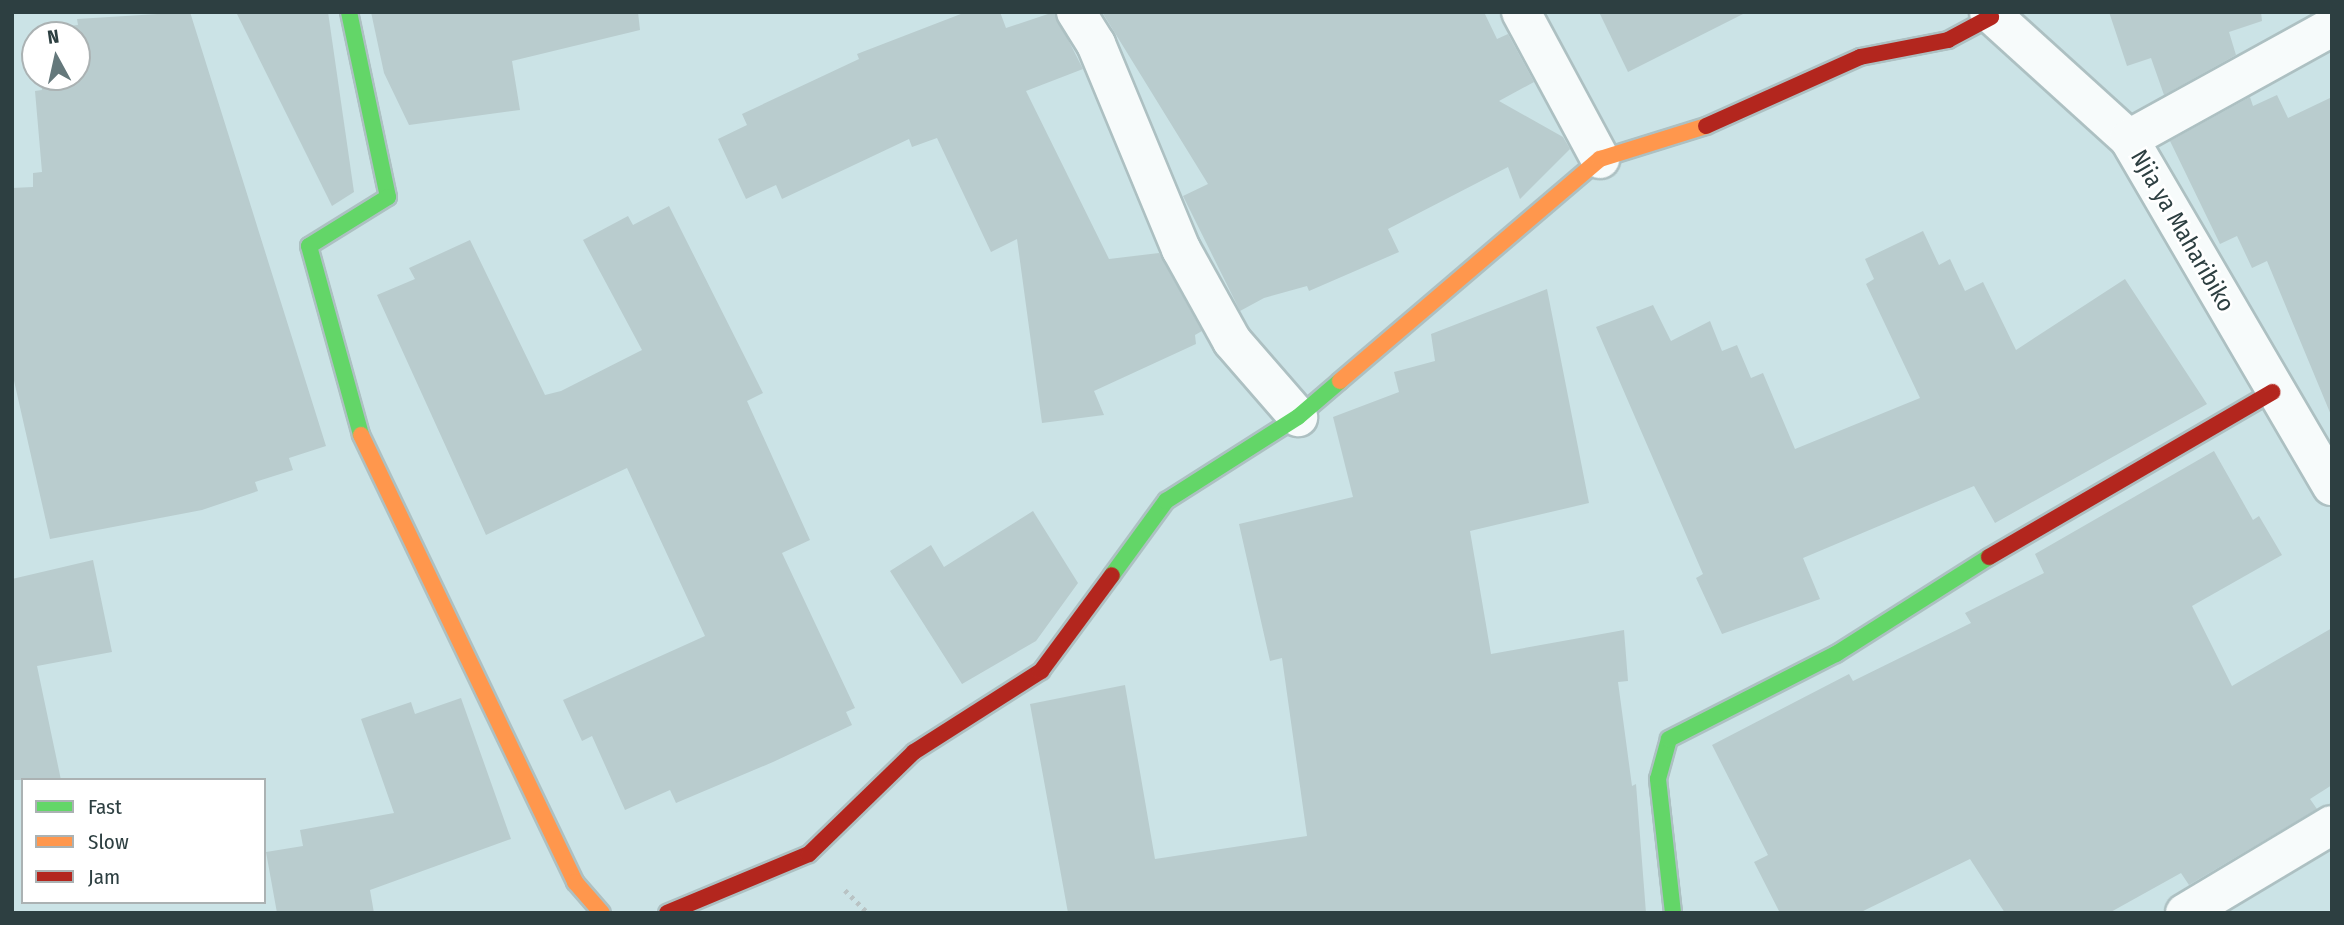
<!DOCTYPE html>
<style>
body{margin:0}
#map{position:relative;width:2344px;height:925px;overflow:hidden;background:#cbe3e6;font-family:"Fira Sans Condensed",sans-serif}
div>[style]{position:absolute}
.building>*{inset:0;background:#b9ccce}
.path>*{height:4.5px;margin-top:-2.25px;transform-origin:0;background:repeating-linear-gradient(90deg,#b9c3c4 0 3.5px,transparent 0 8.5px)}
.roads{filter:drop-shadow(2px 0 #adc0c2) drop-shadow(-2px 0 #adc0c2) drop-shadow(0 2px #adc0c2) drop-shadow(0 -2px #adc0c2)}
.street>*{height:38px;margin:-19px;padding:0 19px;transform-origin:19px;border-radius:19px;background:#f7fbfb}
.fast>*{height:16px;margin:-8px;padding:0 8px;transform-origin:8px;border-radius:8px;background:#63d668}
.slow>*{height:16px;margin:-8px;padding:0 8px;transform-origin:8px;border-radius:8px;background:#ff974d}
.jam>*{height:16px;margin:-8px;padding:0 8px;transform-origin:8px;border-radius:8px;background:#b3261e}
span{translate:-50% -50%;white-space:nowrap;text-align:center;line-height:1.15;-webkit-text-stroke:5px #fff;paint-order:stroke}
.street-label{font-size:24px;color:#2d3f41}
.frame{position:absolute;inset:0;border:14px solid #2d3f41;pointer-events:none}
.legend{position:absolute;left:21px;top:778px;width:245px;height:126px;box-sizing:border-box;background:#fff;border:2px solid #abb2b3;margin:0;padding:9px 12px;list-style:none;font-size:21px;color:#2d3f41}
.legend li{display:flex;align-items:center;gap:14px;height:35px}
.legend b{width:35px;border:2px solid #abb2b3}
.north{position:absolute;left:21px;top:21px;width:70px;height:70px;box-sizing:border-box;background:#fff;border:2px solid #abb2b3;border-radius:50%;rotate:352deg;font-size:19px;font-weight:700;line-height:28px;text-align:center;color:#2d3f41}
.north::after{content:'';display:block;margin:auto;width:24px;height:32px;background:#64787b;clip-path:polygon(50% 0,100% 100%,50% 72%,0 100%)}
</style>
<div id="map">
<div class="building">
<i style="clip-path:polygon(190px 12px,326px 446px,289px 458px,293px 470px,255px 482px,258px 491px,202px 510px,50px 539px,12px 372px,12px 188px,33px 187px,33px 173px,42px 172px,35px 91px,42px 90px,40px 77px,77px 77px,77px 35px,37px 35px,36px 29px,78px 25px,77px 19px)"></i>
<i style="clip-path:polygon(236px 12px,328px 12px,354px 192px,332px 206px)"></i>
<i style="clip-path:polygon(371px 12px,638px 12px,640px 30px,512px 61px,520px 110px,409px 125px,384px 73px)"></i>
<i style="clip-path:polygon(966px 12px,1000px 12px,1006px 28px,1054px 12px,1083px 69px,1026px 91px,1109px 259px,1159px 253px,1202px 331px,1195px 335px,1196px 344px,1094px 391px,1104px 415px,1042px 423px,1017px 239px,991px 252px,937px 138px,912px 147px,909px 139px,782px 199px,776px 185px,746px 199px,718px 139px,747px 125px,742px 114px,859px 59px,857px 54px)"></i>
<i style="clip-path:polygon(1102px 12px,1484px 12px,1497px 39px,1508px 34px,1534px 82px,1499px 101px,1563px 137px,1570px 149px,1520px 199px,1508px 167px,1388px 229px,1399px 252px,1309px 291px,1307px 286px,1264px 298px,1240px 311px,1183px 196px,1208px 184px)"></i>
<i style="clip-path:polygon(1599px 12px,1747px 12px,1628px 72px)"></i>
<i style="clip-path:polygon(2109px 12px,2261px 12px,2262px 21px,2229px 32px,2236px 55px,2164px 95px,2151px 58px,2127px 66px)"></i>
<i style="clip-path:polygon(2277px 95px,2288px 118px,2332px 97px,2331px 415px,2267px 261px,2252px 268px,2237px 236px,2220px 244px,2170px 141px,2250px 97px,2253px 106px)"></i>
<i style="clip-path:polygon(669px 206px,763px 393px,747px 401px,810px 540px,782px 553px,855px 708px,846px 712px,852px 725px,773px 762px,676px 803px,670px 790px,625px 810px,592px 736px,582px 741px,563px 700px,705px 636px,627px 468px,486px 535px,377px 295px,415px 279px,409px 268px,470px 240px,545px 395px,561px 391px,642px 350px,583px 240px,628px 216px,633px 225px)"></i>
<i style="clip-path:polygon(1923px 231px,1939px 265px,1950px 259px,1965px 291px,1983px 282px,2016px 350px,2125px 279px,2207px 404px,1995px 523px,1974px 486px,1803px 558px,1820px 599px,1722px 634px,1696px 578px,1703px 574px,1596px 327px,1653px 305px,1671px 341px,1710px 321px,1722px 351px,1737px 345px,1751px 378px,1763px 373px,1795px 449px,1920px 398px,1866px 284px,1874px 279px,1865px 259px)"></i>
<i style="clip-path:polygon(1547px 289px,1589px 503px,1470px 531px,1491px 654px,1624px 630px,1628px 681px,1618px 682px,1632px 786px,1636px 784px,1646px 913px,1068px 913px,1030px 704px,1125px 685px,1155px 859px,1307px 836px,1282px 658px,1270px 661px,1239px 524px,1353px 497px,1333px 417px,1399px 392px,1394px 372px,1435px 361px,1431px 334px)"></i>
<i style="clip-path:polygon(2214px 451px,2253px 520px,2259px 516px,2282px 555px,2192px 606px,2232px 686px,2332px 628px,2332px 785px,2310px 799px,2317px 809px,2189px 885px,2181px 873px,2109px 913px,2005px 913px,1970px 859px,1859px 913px,1780px 913px,1754px 862px,1768px 855px,1712px 745px,1849px 674px,1853px 681px,1971px 623px,1965px 613px,2044px 573px,2035px 554px)"></i>
<i style="clip-path:polygon(1033px 511px,1078px 583px,1036px 641px,962px 684px,890px 571px,931px 545px,944px 567px)"></i>
<i style="clip-path:polygon(93px 560px,112px 652px,37px 666px,61px 780px,12px 780px,12px 579px)"></i>
<i style="clip-path:polygon(461px 698px,511px 839px,370px 890px,374px 913px,277px 913px,266px 852px,303px 846px,300px 830px,394px 813px,361px 719px,411px 702px,415px 714px)"></i>
</div>
<div class="path">
<i style="left:845px;top:890px;width:33px;rotate:45deg"></i>
</div>
<div class="roads">
<div class="street">
<i style="left:1076px;top:12px;width:38px;rotate:58deg"></i>
<i style="left:1096px;top:44px;width:222px;rotate:67.5deg"></i>
<i style="left:1181px;top:249px;width:105px;rotate:61deg"></i>
<i style="left:1232px;top:341px;width:101px;rotate:49deg"></i>
<i style="left:1521px;top:12px;width:167px;rotate:61.7deg"></i>
<i style="left:1989px;top:12px;width:189px;rotate:42.2deg"></i>
<i style="left:2129px;top:139px;width:402px;rotate:59.7deg"></i>
<i style="left:2129px;top:139px;width:232px;rotate:-28.9deg"></i>
<i style="left:2185px;top:913px;width:171px;rotate:-30.9deg"></i>
</div>
<div class="fast">
<i style="left:349px;top:12px;width:189px;rotate:78.1deg"></i>
<i style="left:388px;top:197px;width:93px;rotate:148.2deg"></i>
<i style="left:309px;top:246px;width:196px;rotate:74.6deg"></i>
<i style="left:1112px;top:575px;width:92px;rotate:-53.9deg"></i>
<i style="left:1166px;top:501px;width:156px;rotate:-32.5deg"></i>
<i style="left:1298px;top:417px;width:55px;rotate:-40.6deg"></i>
<i style="left:1673px;top:913px;width:135px;rotate:-96.4deg"></i>
<i style="left:1658px;top:779px;width:41px;rotate:-74.6deg"></i>
<i style="left:1669px;top:739px;width:187px;rotate:-27deg"></i>
<i style="left:1836px;top:654px;width:181px;rotate:-32.4deg"></i>
</div>
<div class="slow">
<i style="left:1340px;top:381px;width:342px;rotate:-40.5deg"></i>
<i style="left:1600px;top:159px;width:111px;rotate:-17.3deg"></i>
<i style="left:361px;top:435px;width:496px;rotate:64.4deg"></i>
<i style="left:575px;top:882px;width:41px;rotate:48.9deg"></i>
</div>
<div class="jam">
<i style="left:1706px;top:126px;width:169px;rotate:-24.1deg"></i>
<i style="left:1860px;top:57px;width:90px;rotate:-10.9deg"></i>
<i style="left:1948px;top:40px;width:49px;rotate:-28.1deg"></i>
<i style="left:1989px;top:557px;width:328px;rotate:-30.2deg"></i>
<i style="left:667px;top:913px;width:154px;rotate:-22.6deg"></i>
<i style="left:809px;top:854px;width:146px;rotate:-44.2deg"></i>
<i style="left:914px;top:752px;width:151px;rotate:-32.5deg"></i>
<i style="left:1041px;top:671px;width:119px;rotate:-53.5deg"></i>
</div>
</div>
<div class="street-label">
<span style="left:2182px;top:231px;rotate:60deg">Njia ya Maharibiko</span>
</div>
<div class="frame"></div>
<ul class="legend">
<li><b style="height:9px;background:#63d668"></b>Fast</li>
<li><b style="height:9px;background:#ff974d"></b>Slow</li>
<li><b style="height:9px;background:#b3261e"></b>Jam</li>
</ul>
<div class="north">N</div>
</div>
